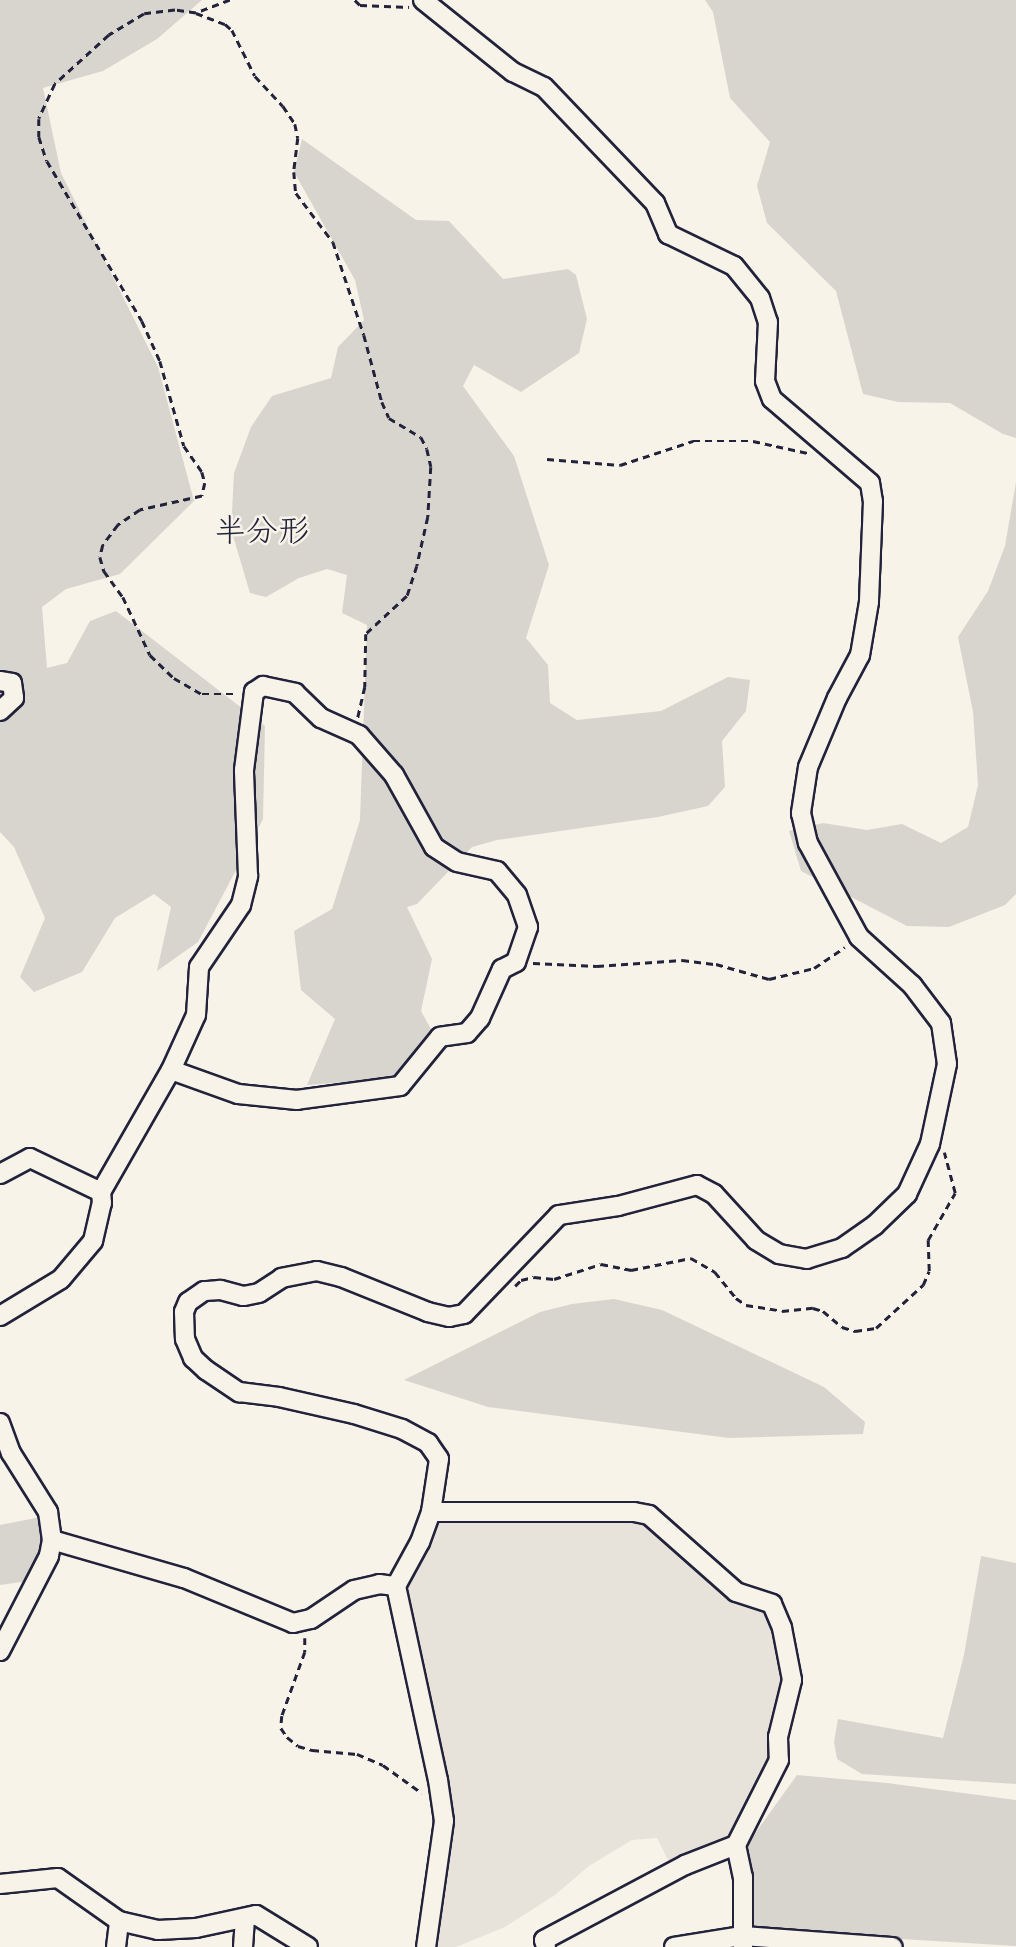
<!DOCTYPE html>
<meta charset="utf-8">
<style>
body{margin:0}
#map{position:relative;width:1016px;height:1947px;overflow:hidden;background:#f7f3e8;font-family:Caveat,"Klee One",sans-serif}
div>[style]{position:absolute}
.built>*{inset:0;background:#e7e3db}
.green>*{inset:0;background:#d8d5cf}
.path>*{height:2.5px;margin-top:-1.25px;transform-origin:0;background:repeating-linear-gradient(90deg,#22223b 0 7px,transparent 0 12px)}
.roads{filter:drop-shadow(2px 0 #22223b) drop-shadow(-2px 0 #22223b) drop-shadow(0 2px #22223b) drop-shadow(0 -2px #22223b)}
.minor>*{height:18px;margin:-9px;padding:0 9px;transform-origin:9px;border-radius:9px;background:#f7f3e8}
span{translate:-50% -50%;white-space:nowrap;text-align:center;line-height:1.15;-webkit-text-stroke:5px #f7f3e8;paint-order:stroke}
.neighbourhood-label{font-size:32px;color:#22223b}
</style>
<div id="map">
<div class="built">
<i style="clip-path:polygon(644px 1520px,771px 1612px,787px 1680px,777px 1749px,733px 1833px,720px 1846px,671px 1866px,657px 1838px,632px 1840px,589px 1866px,555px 1895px,505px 1927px,456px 1947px,436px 1947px,448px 1819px,404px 1589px,432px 1521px)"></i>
</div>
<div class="green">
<i style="clip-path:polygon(0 0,202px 0,157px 39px,103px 71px,43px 88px,61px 173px,158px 367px,194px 501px,120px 574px,66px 589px,42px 607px,47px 668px,67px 663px,90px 621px,116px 611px,265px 726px,263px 819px,198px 942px,157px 971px,171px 907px,154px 894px,115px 918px,82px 972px,34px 992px,20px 977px,45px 918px,14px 847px,0 832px)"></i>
<i style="clip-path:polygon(705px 0,1016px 0,1016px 438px,1003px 434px,950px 403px,898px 402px,863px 394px,836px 291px,767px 223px,757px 186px,770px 142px,730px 98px,713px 12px)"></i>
<i style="clip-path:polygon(302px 139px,416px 220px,449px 221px,503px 279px,568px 269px,576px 275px,587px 319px,579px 353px,521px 392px,474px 365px,463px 386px,514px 456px,549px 565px,526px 638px,548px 665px,550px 703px,577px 720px,661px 711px,728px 677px,750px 680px,746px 711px,722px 741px,725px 787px,708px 806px,658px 817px,497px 840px,472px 847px,417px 904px,407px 907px,432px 959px,421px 1011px,432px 1031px,397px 1078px,307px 1085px,335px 1019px,301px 990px,294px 931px,332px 909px,360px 820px,367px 625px,342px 613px,347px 575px,327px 569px,299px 578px,266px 597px,250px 593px,233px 536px,232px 512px,234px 473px,251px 427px,272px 396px,331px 378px,338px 347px,364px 320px,355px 280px,294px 172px)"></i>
<i style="clip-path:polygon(1016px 482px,1016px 894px,1005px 905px,949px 927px,907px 926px,801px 871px,789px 831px,823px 823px,867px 830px,902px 824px,941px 843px,968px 827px,978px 785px,973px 712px,958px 637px,988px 591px,1005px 546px)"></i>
<i style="clip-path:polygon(614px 1299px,662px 1310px,824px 1387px,865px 1422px,863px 1434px,729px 1438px,488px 1407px,404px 1380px,540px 1312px,572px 1304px)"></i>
<i style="clip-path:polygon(41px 1517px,43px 1548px,25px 1584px,21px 1582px,0 1585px,0 1525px)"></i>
<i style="clip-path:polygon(981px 1556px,1016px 1563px,1016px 1784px,862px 1774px,837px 1759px,834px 1742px,838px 1719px,943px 1738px,964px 1655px)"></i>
<i style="clip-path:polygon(797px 1775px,887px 1783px,1016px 1800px,1016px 1946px,752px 1930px,744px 1849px)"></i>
</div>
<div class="path">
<i style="left:230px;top:0;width:36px;rotate:159deg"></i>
<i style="left:196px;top:13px;width:21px;rotate:-172deg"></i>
<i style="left:175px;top:10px;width:31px;rotate:173deg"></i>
<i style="left:144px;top:14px;width:41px;rotate:149deg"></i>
<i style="left:109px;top:35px;width:73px;rotate:137.8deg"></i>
<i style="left:55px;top:84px;width:38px;rotate:115deg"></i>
<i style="left:39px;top:119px;width:18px;rotate:90deg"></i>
<i style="left:39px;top:137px;width:25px;rotate:72deg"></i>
<i style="left:47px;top:161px;width:186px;rotate:59.3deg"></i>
<i style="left:142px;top:321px;width:44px;rotate:65.8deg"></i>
<i style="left:160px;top:361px;width:88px;rotate:74.2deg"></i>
<i style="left:184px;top:446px;width:32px;rotate:55deg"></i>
<i style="left:202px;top:472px;width:11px;rotate:75deg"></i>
<i style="left:205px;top:483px;width:13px;rotate:103deg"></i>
<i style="left:202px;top:496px;width:64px;rotate:167.3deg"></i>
<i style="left:140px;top:510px;width:27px;rotate:146deg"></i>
<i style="left:118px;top:525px;width:25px;rotate:127deg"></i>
<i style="left:103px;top:545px;width:12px;rotate:104deg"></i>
<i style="left:100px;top:557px;width:15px;rotate:74deg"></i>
<i style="left:104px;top:571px;width:32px;rotate:54deg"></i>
<i style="left:123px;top:597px;width:64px;rotate:65deg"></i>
<i style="left:150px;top:655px;width:33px;rotate:44deg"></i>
<i style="left:174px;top:678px;width:32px;rotate:30deg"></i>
<i style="left:202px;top:694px;width:35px"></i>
<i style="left:355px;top:0;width:7px;rotate:45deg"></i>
<i style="left:360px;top:5px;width:49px;rotate:2.3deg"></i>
<i style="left:196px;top:13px;width:31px;rotate:21deg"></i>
<i style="left:225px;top:24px;width:9px;rotate:41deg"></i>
<i style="left:232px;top:30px;width:51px;rotate:63.4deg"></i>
<i style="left:255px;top:76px;width:41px;rotate:47deg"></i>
<i style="left:283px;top:106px;width:22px;rotate:56deg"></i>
<i style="left:295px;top:124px;width:14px;rotate:78deg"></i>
<i style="left:298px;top:138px;width:34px;rotate:97deg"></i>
<i style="left:294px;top:172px;width:21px;rotate:85deg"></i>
<i style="left:296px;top:193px;width:61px;rotate:52.9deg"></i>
<i style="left:333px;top:242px;width:98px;rotate:71.6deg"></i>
<i style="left:364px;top:335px;width:69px;rotate:75deg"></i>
<i style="left:382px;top:402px;width:17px;rotate:66deg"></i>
<i style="left:389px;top:418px;width:37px;rotate:31deg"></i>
<i style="left:421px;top:437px;width:13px;rotate:63deg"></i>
<i style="left:427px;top:449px;width:18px;rotate:77deg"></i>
<i style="left:431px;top:467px;width:50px;rotate:93.4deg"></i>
<i style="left:428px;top:517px;width:50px;rotate:102.7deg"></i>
<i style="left:417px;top:566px;width:32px;rotate:108deg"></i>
<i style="left:407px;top:596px;width:56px;rotate:137.2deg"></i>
<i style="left:366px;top:634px;width:53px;rotate:91.1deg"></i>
<i style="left:365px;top:687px;width:32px;rotate:103deg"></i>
<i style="left:547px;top:459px;width:73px;rotate:4.7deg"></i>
<i style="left:620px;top:465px;width:77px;rotate:-18.2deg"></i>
<i style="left:693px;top:441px;width:60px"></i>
<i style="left:753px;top:441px;width:56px;rotate:12.3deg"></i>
<i style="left:533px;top:963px;width:64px;rotate:2.7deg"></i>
<i style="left:597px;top:966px;width:85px;rotate:-4deg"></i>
<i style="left:682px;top:960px;width:34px;rotate:7deg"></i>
<i style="left:716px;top:964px;width:55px;rotate:15.8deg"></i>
<i style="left:769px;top:979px;width:46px;rotate:-13.7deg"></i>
<i style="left:814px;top:968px;width:37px;rotate:-34deg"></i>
<i style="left:515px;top:1286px;width:8px;rotate:-45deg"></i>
<i style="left:521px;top:1280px;width:13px;rotate:-13deg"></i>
<i style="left:534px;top:1277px;width:20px;rotate:6deg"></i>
<i style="left:554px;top:1279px;width:49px;rotate:-17.7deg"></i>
<i style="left:601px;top:1264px;width:31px;rotate:11deg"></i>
<i style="left:631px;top:1270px;width:61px;rotate:-11.3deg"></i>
<i style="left:691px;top:1258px;width:28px;rotate:30deg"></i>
<i style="left:715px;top:1272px;width:33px;rotate:51deg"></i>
<i style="left:736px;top:1298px;width:12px;rotate:35deg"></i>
<i style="left:746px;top:1305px;width:36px;rotate:9deg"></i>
<i style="left:782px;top:1311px;width:31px;rotate:-6deg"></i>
<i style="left:813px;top:1308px;width:10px;rotate:17deg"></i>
<i style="left:823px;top:1311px;width:25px;rotate:40deg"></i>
<i style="left:842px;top:1327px;width:14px;rotate:17deg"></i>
<i style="left:855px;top:1331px;width:21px;rotate:-8deg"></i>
<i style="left:876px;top:1328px;width:64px;rotate:-42.5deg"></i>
<i style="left:923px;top:1285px;width:15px;rotate:-67deg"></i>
<i style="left:929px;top:1271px;width:31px;rotate:-92deg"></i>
<i style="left:928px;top:1240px;width:54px;rotate:-60.1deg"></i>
<i style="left:955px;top:1193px;width:42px;rotate:-105deg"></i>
<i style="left:305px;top:1638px;width:14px;rotate:90deg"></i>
<i style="left:305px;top:1652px;width:68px;rotate:109.8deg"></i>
<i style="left:282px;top:1716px;width:12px;rotate:95deg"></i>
<i style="left:281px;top:1728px;width:11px;rotate:56deg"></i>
<i style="left:287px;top:1737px;width:14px;rotate:39deg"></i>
<i style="left:298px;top:1746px;width:15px;rotate:16deg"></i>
<i style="left:312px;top:1750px;width:45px;rotate:5.1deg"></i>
<i style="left:357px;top:1754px;width:28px;rotate:23deg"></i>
<i style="left:383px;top:1765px;width:48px;rotate:35.7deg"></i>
</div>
<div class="roads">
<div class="minor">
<i style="left:423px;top:0;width:115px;rotate:38.7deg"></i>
<i style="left:513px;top:72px;width:34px;rotate:26deg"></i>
<i style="left:544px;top:87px;width:161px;rotate:46.3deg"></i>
<i style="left:655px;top:203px;width:34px;rotate:67deg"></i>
<i style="left:668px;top:234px;width:73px;rotate:25.9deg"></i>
<i style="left:734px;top:266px;width:41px;rotate:50.9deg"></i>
<i style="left:760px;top:298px;width:25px;rotate:72deg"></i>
<i style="left:768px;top:322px;width:59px;rotate:92.9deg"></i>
<i style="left:765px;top:381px;width:19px;rotate:69deg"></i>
<i style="left:772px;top:399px;width:129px;rotate:40.6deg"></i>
<i style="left:870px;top:483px;width:18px;rotate:81deg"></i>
<i style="left:873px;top:501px;width:101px;rotate:92.3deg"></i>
<i style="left:869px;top:602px;width:54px;rotate:99.6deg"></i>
<i style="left:860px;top:655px;width:49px;rotate:118.1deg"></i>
<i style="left:837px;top:698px;width:75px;rotate:112.8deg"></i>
<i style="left:808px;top:767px;width:47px;rotate:98.7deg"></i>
<i style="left:801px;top:813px;width:31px;rotate:77deg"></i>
<i style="left:808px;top:843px;width:107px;rotate:61.5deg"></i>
<i style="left:859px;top:937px;width:72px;rotate:42.2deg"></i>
<i style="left:912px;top:985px;width:48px;rotate:52.7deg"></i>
<i style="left:941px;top:1023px;width:41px;rotate:81.7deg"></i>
<i style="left:947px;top:1064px;width:82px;rotate:102deg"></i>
<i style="left:930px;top:1144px;width:55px;rotate:114.7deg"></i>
<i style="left:907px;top:1194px;width:45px;rotate:135.9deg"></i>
<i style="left:875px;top:1225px;width:40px;rotate:145.1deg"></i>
<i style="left:842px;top:1248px;width:37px;rotate:163deg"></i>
<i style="left:807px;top:1259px;width:28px;rotate:-170deg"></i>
<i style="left:779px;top:1254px;width:27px;rotate:-149deg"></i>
<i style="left:756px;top:1240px;width:62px;rotate:-132.4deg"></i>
<i style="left:714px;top:1194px;width:19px;rotate:-152deg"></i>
<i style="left:697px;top:1185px;width:82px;rotate:165.1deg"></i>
<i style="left:618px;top:1206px;width:60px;rotate:171.3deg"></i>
<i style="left:559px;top:1215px;width:137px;rotate:133.8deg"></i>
<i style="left:464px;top:1314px;width:15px;rotate:169deg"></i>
<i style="left:449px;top:1317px;width:22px;rotate:-167deg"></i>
<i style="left:428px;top:1312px;width:94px;rotate:-158.1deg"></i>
<i style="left:341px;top:1277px;width:25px;rotate:-166deg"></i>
<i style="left:317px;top:1271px;width:36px;rotate:169deg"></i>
<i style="left:282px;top:1278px;width:27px;rotate:147deg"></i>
<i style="left:259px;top:1293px;width:16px;rotate:169deg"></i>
<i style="left:243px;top:1296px;width:24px;rotate:-165deg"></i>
<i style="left:220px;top:1290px;width:16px;rotate:176deg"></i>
<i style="left:204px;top:1291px;width:19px;rotate:145deg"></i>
<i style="left:188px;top:1302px;width:11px;rotate:112deg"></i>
<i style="left:184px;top:1312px;width:27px;rotate:88deg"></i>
<i style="left:185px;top:1339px;width:21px;rotate:67deg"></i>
<i style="left:193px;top:1358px;width:18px;rotate:43deg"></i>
<i style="left:206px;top:1370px;width:40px;rotate:34deg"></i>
<i style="left:239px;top:1392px;width:40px;rotate:7.1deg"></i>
<i style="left:279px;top:1397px;width:77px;rotate:12.8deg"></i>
<i style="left:354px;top:1414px;width:50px;rotate:17.4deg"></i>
<i style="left:402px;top:1429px;width:30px;rotate:28deg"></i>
<i style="left:428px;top:1443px;width:19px;rotate:55deg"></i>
<i style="left:439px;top:1459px;width:54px;rotate:98.6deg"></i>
<i style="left:431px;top:1512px;width:32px;rotate:110deg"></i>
<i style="left:420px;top:1542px;width:50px;rotate:118.6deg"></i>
<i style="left:396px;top:1586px;width:198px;rotate:77.8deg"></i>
<i style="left:438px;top:1780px;width:41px;rotate:81.7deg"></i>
<i style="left:444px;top:1821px;width:127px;rotate:98.1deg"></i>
<i style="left:0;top:681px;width:12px;rotate:9deg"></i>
<i style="left:12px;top:683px;width:15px;rotate:82deg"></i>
<i style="left:14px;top:698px;width:19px;rotate:137deg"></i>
<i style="left:0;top:1174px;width:34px;rotate:-28deg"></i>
<i style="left:30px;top:1158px;width:79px;rotate:25.6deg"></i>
<i style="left:0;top:1316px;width:71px;rotate:-31.2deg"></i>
<i style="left:61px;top:1279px;width:50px;rotate:-49.9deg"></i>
<i style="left:93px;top:1241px;width:39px;rotate:-77deg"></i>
<i style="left:102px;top:1203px;width:11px;rotate:-95deg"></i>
<i style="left:101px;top:1192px;width:141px;rotate:-60.2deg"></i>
<i style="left:171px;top:1070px;width:60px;rotate:-65.6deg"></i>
<i style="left:196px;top:1015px;width:48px;rotate:-86.4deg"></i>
<i style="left:199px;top:967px;width:75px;rotate:-55.9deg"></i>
<i style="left:241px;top:905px;width:30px;rotate:-76deg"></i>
<i style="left:248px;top:876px;width:106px;rotate:-92.2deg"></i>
<i style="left:244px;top:770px;width:79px;rotate:-82.7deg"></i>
<i style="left:254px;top:692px;width:11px;rotate:-34deg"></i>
<i style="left:263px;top:686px;width:33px;rotate:12deg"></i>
<i style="left:295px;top:693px;width:36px;rotate:44deg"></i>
<i style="left:321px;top:718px;width:42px;rotate:24.1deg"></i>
<i style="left:359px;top:735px;width:53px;rotate:48.8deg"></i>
<i style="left:394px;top:775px;width:82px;rotate:60.9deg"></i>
<i style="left:434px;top:847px;width:27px;rotate:33deg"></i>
<i style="left:457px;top:862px;width:41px;rotate:12.7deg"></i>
<i style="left:497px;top:871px;width:31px;rotate:50deg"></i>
<i style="left:517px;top:895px;width:34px;rotate:71deg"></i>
<i style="left:528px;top:927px;width:37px;rotate:109deg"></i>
<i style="left:516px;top:962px;width:16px;rotate:153deg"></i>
<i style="left:502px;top:969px;width:54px;rotate:114.2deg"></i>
<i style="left:480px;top:1018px;width:20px;rotate:131deg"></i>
<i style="left:467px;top:1033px;width:27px;rotate:172deg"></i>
<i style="left:440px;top:1037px;width:63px;rotate:129.2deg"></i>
<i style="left:400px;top:1086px;width:104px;rotate:172.3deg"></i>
<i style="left:297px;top:1100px;width:59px;rotate:-174.2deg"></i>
<i style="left:238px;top:1094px;width:71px;rotate:-160.3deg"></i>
<i style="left:0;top:1423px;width:32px;rotate:70deg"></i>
<i style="left:11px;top:1453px;width:70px;rotate:57.9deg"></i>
<i style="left:48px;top:1512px;width:28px;rotate:82deg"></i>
<i style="left:52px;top:1540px;width:16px;rotate:101deg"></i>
<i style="left:49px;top:1556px;width:107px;rotate:117.3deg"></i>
<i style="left:431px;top:1512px;width:203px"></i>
<i style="left:634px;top:1512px;width:15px;rotate:11deg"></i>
<i style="left:649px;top:1515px;width:116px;rotate:41.5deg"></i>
<i style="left:736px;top:1592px;width:38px;rotate:18deg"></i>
<i style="left:772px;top:1604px;width:26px;rotate:67deg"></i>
<i style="left:782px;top:1628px;width:53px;rotate:79.1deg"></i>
<i style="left:792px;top:1680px;width:59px;rotate:103.8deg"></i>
<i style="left:778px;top:1737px;width:23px;rotate:88deg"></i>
<i style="left:779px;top:1760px;width:95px;rotate:116.8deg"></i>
<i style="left:736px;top:1845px;width:33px;rotate:78deg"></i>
<i style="left:743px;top:1877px;width:70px;rotate:90deg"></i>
<i style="left:52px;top:1540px;width:137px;rotate:16.1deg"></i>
<i style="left:184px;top:1578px;width:118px;rotate:22.4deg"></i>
<i style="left:293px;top:1623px;width:18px;rotate:-13deg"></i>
<i style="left:311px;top:1619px;width:52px;rotate:-34deg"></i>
<i style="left:354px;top:1590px;width:26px;rotate:-13deg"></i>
<i style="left:379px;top:1584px;width:17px;rotate:7deg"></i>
<i style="left:0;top:1884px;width:58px;rotate:-5.9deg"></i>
<i style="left:58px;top:1878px;width:75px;rotate:35.2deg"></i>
<i style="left:119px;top:1921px;width:40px;rotate:13deg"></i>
<i style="left:158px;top:1930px;width:38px;rotate:-3deg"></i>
<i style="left:196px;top:1928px;width:61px;rotate:-12.2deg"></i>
<i style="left:256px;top:1915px;width:61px;rotate:31.6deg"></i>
<i style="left:116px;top:1947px;width:26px;rotate:-83deg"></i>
<i style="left:243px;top:1947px;width:28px;rotate:-86deg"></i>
<i style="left:546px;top:1947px;width:7px;rotate:-106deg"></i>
<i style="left:544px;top:1940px;width:160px;rotate:-28deg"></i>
<i style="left:685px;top:1865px;width:55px;rotate:-21.4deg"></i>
<i style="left:674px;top:1947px;width:69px;rotate:-9.2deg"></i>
<i style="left:742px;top:1936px;width:151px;rotate:4.2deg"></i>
</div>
</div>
<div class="neighbourhood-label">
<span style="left:262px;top:531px">半分形</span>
</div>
</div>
